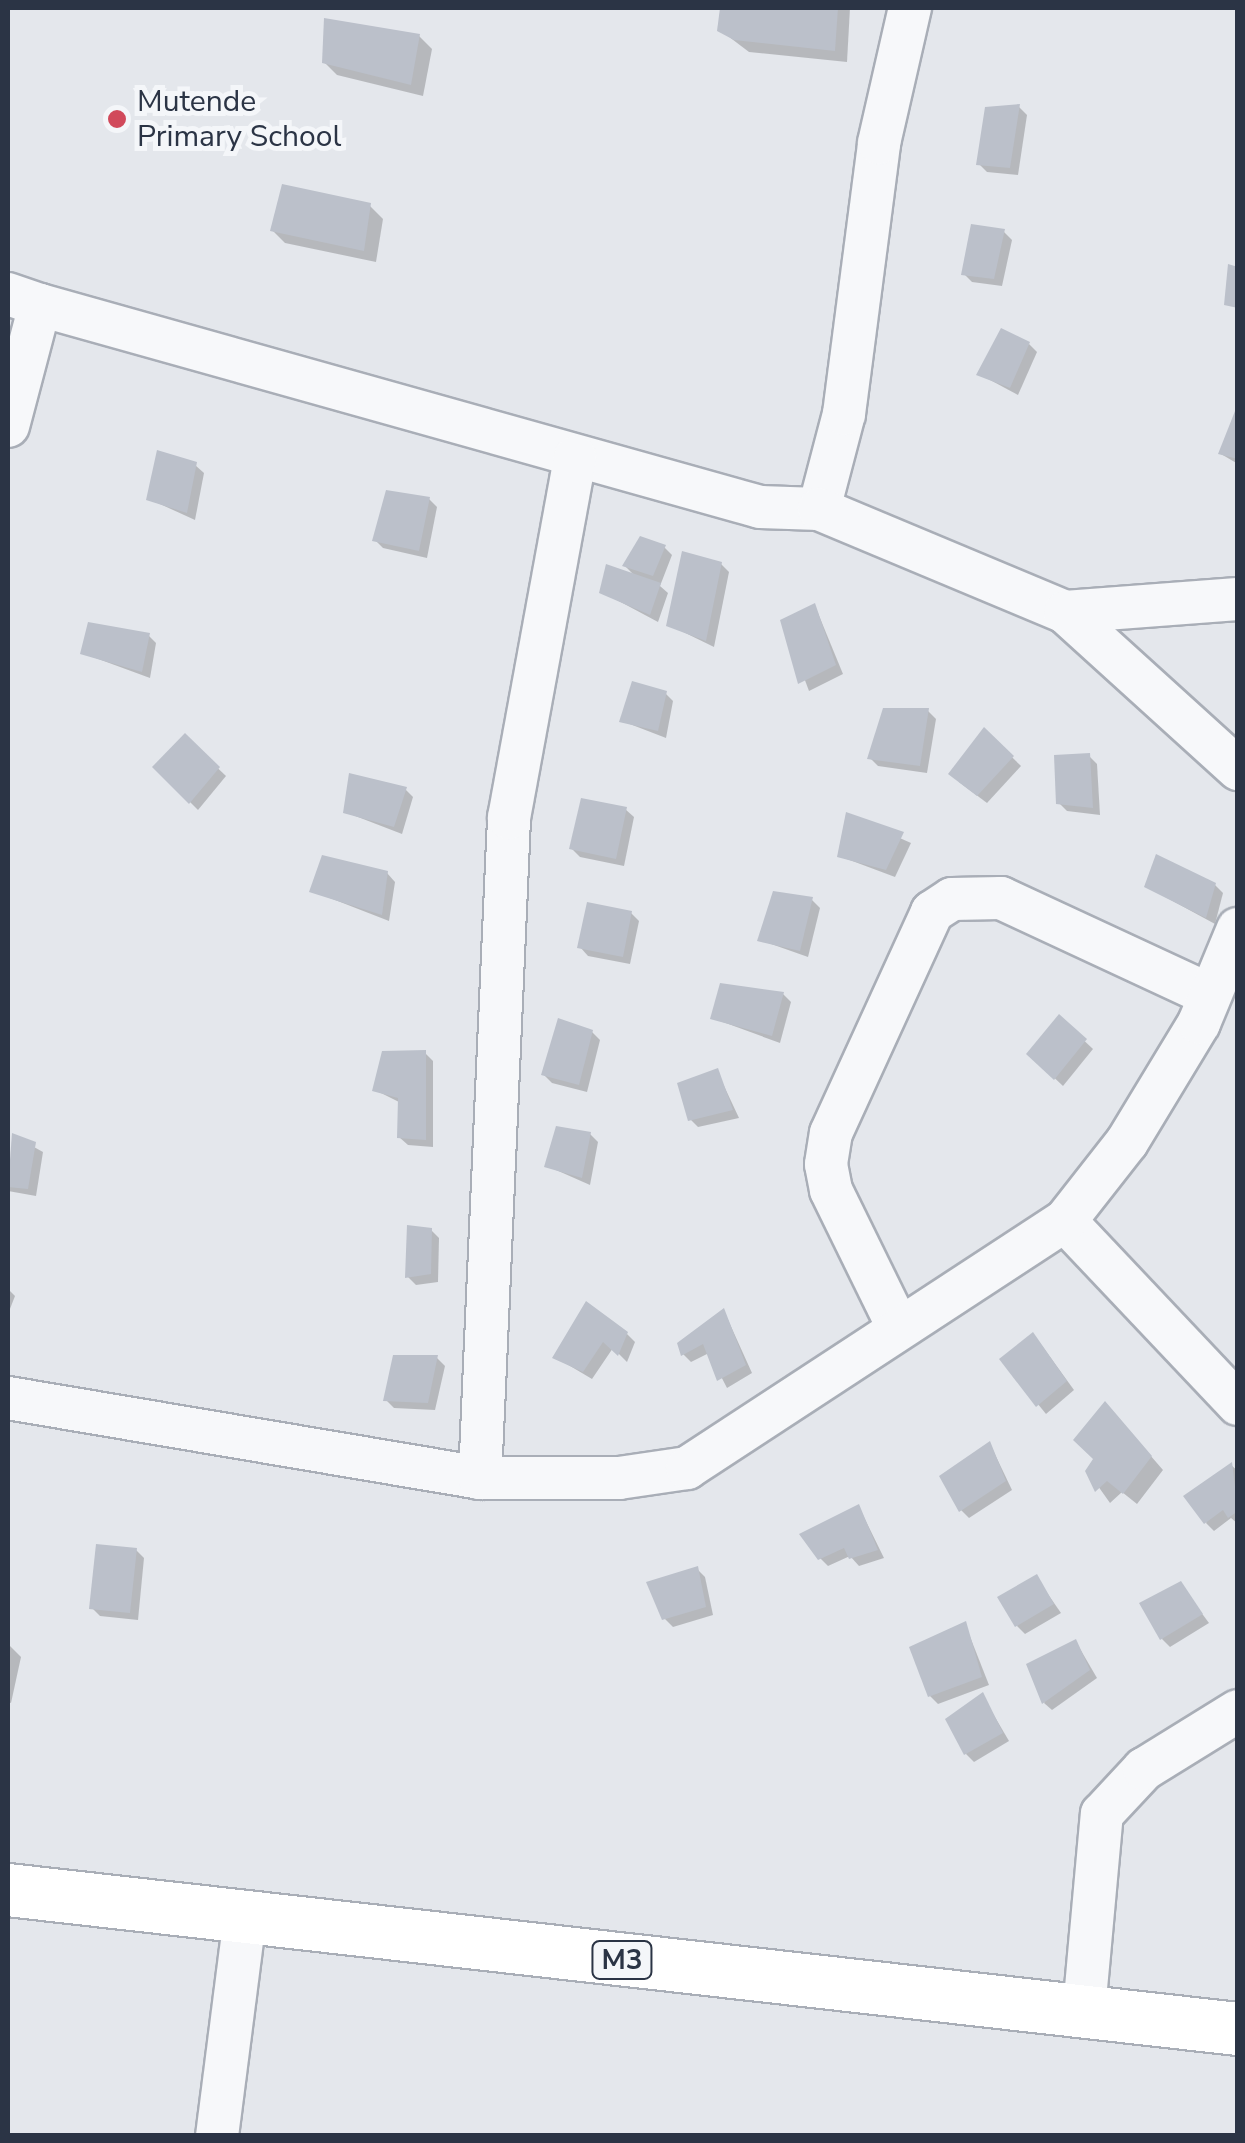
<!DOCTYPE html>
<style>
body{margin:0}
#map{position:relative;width:1245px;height:2143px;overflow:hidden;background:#e4e7ec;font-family:"Nunito Sans",sans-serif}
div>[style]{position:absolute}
.shadow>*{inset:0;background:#0003}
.building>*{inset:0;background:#bbc0ca}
.roads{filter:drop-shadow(2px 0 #a9aeb7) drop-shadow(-2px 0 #a9aeb7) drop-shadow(0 2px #a9aeb7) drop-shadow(0 -2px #a9aeb7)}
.minor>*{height:42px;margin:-21px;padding:0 21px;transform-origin:21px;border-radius:21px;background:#f7f8fa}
.major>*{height:52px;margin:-26px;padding:0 26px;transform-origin:26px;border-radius:26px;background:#fff}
.dots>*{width:28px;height:28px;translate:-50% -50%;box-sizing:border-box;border:5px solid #f4f6f9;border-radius:50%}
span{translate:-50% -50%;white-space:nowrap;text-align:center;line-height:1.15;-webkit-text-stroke:10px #f4f6f9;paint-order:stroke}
.shield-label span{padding:2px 8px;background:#f4f6f9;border:2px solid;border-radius:8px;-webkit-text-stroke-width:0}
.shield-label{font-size:28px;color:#2b3445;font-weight:700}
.poi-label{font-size:30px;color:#2b3445}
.left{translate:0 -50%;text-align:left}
.frame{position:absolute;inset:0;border:10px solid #2b3445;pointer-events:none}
</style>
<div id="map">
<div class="shadow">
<i style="clip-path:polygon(722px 8px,850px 8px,847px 62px,749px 52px,720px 30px)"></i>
<i style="clip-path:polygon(419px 36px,432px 49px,423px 96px,337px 75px,324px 62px)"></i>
<i style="clip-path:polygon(1019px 107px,1027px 115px,1018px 175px,987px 172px,979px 164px)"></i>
<i style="clip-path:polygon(370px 206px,383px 219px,376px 262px,285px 243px,272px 230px)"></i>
<i style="clip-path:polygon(1004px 232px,1012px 240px,1002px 286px,972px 282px,964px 274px)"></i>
<i style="clip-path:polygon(1029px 344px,1037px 352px,1018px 395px,979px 374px)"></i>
<i style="clip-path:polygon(1238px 413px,1238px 464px,1221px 454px)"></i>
<i style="clip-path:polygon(195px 465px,204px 473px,195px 520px,149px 499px)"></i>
<i style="clip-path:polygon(429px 499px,437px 507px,427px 558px,383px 548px,375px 540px)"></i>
<i style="clip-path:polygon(664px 547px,672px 555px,660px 586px,668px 593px,658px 622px,602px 592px,636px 577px,625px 566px)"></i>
<i style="clip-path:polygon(721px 564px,729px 572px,714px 647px,669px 625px)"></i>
<i style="clip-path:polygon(815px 606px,843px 674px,809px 691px,783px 622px)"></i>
<i style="clip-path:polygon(148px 635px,156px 643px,150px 678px,82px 653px)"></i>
<i style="clip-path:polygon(665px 693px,673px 701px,666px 738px,622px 721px)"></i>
<i style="clip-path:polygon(928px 711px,936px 719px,927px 773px,878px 766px,870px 758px)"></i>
<i style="clip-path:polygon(984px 730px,1021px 766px,987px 803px,959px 782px)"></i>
<i style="clip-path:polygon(185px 737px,226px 776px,198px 810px,155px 767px)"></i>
<i style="clip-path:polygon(1089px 756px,1097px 764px,1100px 815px,1067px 811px,1059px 803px)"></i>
<i style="clip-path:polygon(405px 789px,413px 797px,402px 834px,345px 812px)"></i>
<i style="clip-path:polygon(625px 809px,634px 817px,624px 866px,580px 857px,572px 849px)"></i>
<i style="clip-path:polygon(848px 815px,911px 843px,895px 877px,839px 856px)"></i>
<i style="clip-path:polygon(387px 873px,395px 882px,389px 921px,312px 891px)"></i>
<i style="clip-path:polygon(1215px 885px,1223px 893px,1215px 924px,1147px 887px)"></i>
<i style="clip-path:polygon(812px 900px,820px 908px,808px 957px,760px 940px)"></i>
<i style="clip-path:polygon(631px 913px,639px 921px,630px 964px,588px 956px,580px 947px)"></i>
<i style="clip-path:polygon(783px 994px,791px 1002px,780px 1043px,712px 1018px)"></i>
<i style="clip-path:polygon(1059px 1017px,1093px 1049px,1063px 1086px,1029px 1054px)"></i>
<i style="clip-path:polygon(592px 1032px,600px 1040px,587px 1092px,552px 1083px,544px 1075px)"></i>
<i style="clip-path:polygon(425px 1053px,433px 1061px,433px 1147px,408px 1145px,399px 1137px,401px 1103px,375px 1090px)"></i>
<i style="clip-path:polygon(717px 1071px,739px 1118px,698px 1127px,690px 1119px)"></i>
<i style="clip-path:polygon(590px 1134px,598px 1142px,590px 1185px,547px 1166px)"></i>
<i style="clip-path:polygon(14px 1136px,43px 1152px,36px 1196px,8px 1191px)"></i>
<i style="clip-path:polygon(431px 1230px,439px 1238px,438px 1282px,416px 1285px,408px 1277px)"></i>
<i style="clip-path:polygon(8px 1289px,15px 1296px,8px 1314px)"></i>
<i style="clip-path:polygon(724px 1311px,752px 1373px,727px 1388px,709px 1353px,691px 1362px,683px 1354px)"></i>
<i style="clip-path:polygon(627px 1334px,635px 1342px,627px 1362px,613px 1348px,592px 1379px,555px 1357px)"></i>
<i style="clip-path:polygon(1040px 1343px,1074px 1390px,1046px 1414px,1002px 1360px)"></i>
<i style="clip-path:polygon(437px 1358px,445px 1366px,435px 1410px,394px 1408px,386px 1400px)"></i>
<i style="clip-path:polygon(1117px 1417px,1163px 1470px,1137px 1504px,1122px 1492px,1110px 1503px,1088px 1472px)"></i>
<i style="clip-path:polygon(990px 1444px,1012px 1490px,969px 1518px,961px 1510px)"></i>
<i style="clip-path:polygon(1231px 1465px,1238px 1471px,1238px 1524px,1231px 1518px,1214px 1531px,1206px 1523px)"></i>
<i style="clip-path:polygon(859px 1507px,884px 1558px,859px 1566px,850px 1556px,828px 1566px,820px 1558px)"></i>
<i style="clip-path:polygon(136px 1550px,144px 1558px,138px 1620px,100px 1616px,92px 1608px)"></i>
<i style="clip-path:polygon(697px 1569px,705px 1577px,713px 1615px,673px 1627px,665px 1619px)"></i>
<i style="clip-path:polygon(1036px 1577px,1061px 1613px,1025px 1634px,1017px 1626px)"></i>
<i style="clip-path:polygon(1180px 1584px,1209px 1623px,1170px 1647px,1162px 1639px)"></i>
<i style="clip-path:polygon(965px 1624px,989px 1685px,938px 1704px,930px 1696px)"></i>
<i style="clip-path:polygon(1076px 1642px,1097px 1678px,1052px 1710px,1044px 1703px)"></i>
<i style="clip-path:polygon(8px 1644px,21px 1657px,11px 1703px,8px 1702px)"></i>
<i style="clip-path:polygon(982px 1695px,1009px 1741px,974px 1762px,966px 1754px)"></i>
</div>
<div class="building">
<i style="clip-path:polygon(720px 8px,838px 8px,835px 51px,734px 40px,717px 31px)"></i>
<i style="clip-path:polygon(324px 18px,420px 34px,411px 85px,322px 63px)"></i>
<i style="clip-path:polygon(1020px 104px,1010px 168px,976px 165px,985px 107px)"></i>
<i style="clip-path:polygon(282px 184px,371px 203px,364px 251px,270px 231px)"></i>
<i style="clip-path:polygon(971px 224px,1005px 229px,994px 279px,961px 275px)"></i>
<i style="clip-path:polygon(1228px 264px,1238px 267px,1238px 308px,1224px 305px)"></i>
<i style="clip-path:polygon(1001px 328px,1030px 342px,1010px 388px,976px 375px)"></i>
<i style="clip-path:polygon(1237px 406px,1238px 406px,1238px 459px,1218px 454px)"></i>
<i style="clip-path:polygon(157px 450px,197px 462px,187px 513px,146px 500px)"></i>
<i style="clip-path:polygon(386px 490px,430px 497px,419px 551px,372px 541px)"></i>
<i style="clip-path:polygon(640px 536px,666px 545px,653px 576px,622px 566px)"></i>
<i style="clip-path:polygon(682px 551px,722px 562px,706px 641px,666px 626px)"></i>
<i style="clip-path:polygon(606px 564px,661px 583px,650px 615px,599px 593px)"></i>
<i style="clip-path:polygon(815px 603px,836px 665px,798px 684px,780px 620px)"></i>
<i style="clip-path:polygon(88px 622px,150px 633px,142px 672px,80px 654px)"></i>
<i style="clip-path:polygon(632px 681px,667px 691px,658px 731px,619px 722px)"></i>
<i style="clip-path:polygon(883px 708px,929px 708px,920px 766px,867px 759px)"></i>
<i style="clip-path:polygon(984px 727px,1014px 756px,977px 796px,948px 774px)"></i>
<i style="clip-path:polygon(185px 733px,220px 767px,189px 804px,152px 767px)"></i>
<i style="clip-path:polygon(1090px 753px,1093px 808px,1056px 804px,1054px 755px)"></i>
<i style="clip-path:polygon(349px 773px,407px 787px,394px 827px,343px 813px)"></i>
<i style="clip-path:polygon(581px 798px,627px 807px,616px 859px,569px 849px)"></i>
<i style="clip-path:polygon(846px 812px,904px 832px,886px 870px,837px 857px)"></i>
<i style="clip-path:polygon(1156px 854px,1216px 883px,1206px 918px,1144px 887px)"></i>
<i style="clip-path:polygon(322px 855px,388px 871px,382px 915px,309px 892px)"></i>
<i style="clip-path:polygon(773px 891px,813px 897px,800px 951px,757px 941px)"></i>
<i style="clip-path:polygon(587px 902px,632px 911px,623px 957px,577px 948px)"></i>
<i style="clip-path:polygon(720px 983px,784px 992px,772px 1036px,710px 1019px)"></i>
<i style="clip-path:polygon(1059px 1014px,1087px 1039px,1054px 1080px,1026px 1054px)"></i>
<i style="clip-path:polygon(558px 1018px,593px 1030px,579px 1085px,541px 1075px)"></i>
<i style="clip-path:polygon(426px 1050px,426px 1140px,397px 1138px,398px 1098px,372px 1091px,382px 1051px)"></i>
<i style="clip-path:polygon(718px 1068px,733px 1110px,688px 1121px,677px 1083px)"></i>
<i style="clip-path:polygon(556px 1126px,591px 1132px,582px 1178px,544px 1167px)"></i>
<i style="clip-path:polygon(12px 1133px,36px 1142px,28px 1189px,8px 1187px)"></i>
<i style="clip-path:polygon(407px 1225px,432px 1228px,431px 1274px,405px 1278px)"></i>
<i style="clip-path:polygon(586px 1301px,628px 1332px,618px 1356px,603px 1342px,583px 1372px,552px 1358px)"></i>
<i style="clip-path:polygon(724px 1308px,746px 1365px,717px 1381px,703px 1344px,681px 1356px,677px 1343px)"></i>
<i style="clip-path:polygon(1033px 1332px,1067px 1381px,1036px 1407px,999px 1359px)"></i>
<i style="clip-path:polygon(393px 1355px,438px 1355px,428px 1403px,383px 1401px)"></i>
<i style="clip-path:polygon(1105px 1401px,1152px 1456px,1123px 1494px,1107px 1481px,1095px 1492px,1085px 1471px,1093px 1459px,1073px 1440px)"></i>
<i style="clip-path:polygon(990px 1441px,1006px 1481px,959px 1512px,939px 1476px)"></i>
<i style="clip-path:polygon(1232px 1462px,1238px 1511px,1228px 1518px,1223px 1510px,1204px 1524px,1183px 1496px)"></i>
<i style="clip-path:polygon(859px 1504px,878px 1550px,849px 1559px,844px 1548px,818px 1560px,799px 1534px)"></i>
<i style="clip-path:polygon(96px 1544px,137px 1548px,130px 1613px,89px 1609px)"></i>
<i style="clip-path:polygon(698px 1566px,706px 1607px,662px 1620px,646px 1582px)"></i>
<i style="clip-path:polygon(1037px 1574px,1054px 1604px,1015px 1627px,997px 1597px)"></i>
<i style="clip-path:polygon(1181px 1581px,1203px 1614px,1160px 1640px,1139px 1603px)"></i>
<i style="clip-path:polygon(966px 1621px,982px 1677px,928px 1697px,909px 1647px)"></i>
<i style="clip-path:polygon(1076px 1639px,1090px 1670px,1042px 1704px,1026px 1664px)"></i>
<i style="clip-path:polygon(983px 1692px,1003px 1733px,964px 1755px,945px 1719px)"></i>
</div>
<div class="roads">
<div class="minor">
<i style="left:8px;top:294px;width:34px;rotate:19deg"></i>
<i style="left:40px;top:305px;width:125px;rotate:104.8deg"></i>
<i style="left:40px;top:305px;width:748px;rotate:15.67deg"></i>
<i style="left:760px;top:507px;width:59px;rotate:1.9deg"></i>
<i style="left:819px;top:509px;width:98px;rotate:-75.3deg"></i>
<i style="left:844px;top:414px;width:273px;rotate:-82.6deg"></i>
<i style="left:879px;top:143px;width:139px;rotate:-77.1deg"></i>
<i style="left:819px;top:509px;width:267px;rotate:22.7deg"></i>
<i style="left:1065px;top:612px;width:234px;rotate:42.2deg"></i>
<i style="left:1065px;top:612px;width:173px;rotate:-4.3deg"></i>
<i style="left:1065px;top:1221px;width:252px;rotate:46.6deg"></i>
<i style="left:897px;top:1325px;width:150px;rotate:-116.1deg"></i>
<i style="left:831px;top:1190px;width:26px;rotate:-101deg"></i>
<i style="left:826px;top:1164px;width:31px;rotate:-81deg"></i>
<i style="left:831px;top:1133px;width:243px;rotate:-65.4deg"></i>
<i style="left:932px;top:912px;width:24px;rotate:-33deg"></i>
<i style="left:952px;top:899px;width:49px;rotate:-1.2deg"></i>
<i style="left:1001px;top:898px;width:230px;rotate:24.9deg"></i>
<i style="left:8px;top:1398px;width:479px;rotate:9.6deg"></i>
<i style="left:480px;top:1478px;width:661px;rotate:-87.48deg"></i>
<i style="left:509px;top:818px;width:367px;rotate:-79.6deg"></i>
<i style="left:480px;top:1478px;width:139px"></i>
<i style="left:619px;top:1478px;width:69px;rotate:-8.4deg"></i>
<i style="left:687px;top:1468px;width:452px;rotate:-33.2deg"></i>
<i style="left:1065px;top:1221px;width:100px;rotate:-51.9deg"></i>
<i style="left:1127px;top:1142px;width:139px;rotate:-58.8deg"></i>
<i style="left:1199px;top:1023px;width:102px;rotate:-67.5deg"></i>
<i style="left:1084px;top:2010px;width:197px;rotate:-84.8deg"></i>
<i style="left:1102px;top:1814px;width:62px;rotate:-47deg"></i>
<i style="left:1144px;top:1769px;width:110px;rotate:-31.7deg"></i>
<i style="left:217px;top:2136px;width:221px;rotate:-82.7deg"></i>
</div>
<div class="major">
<i style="left:8px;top:1890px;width:1238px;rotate:6.45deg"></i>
</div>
</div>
<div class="dots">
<i style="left:117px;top:119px;background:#d1495b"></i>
</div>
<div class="shield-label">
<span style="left:622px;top:1960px">M3</span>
</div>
<div class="poi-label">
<span class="left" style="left:137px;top:119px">Mutende<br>Primary School</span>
</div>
<div class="frame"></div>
</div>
